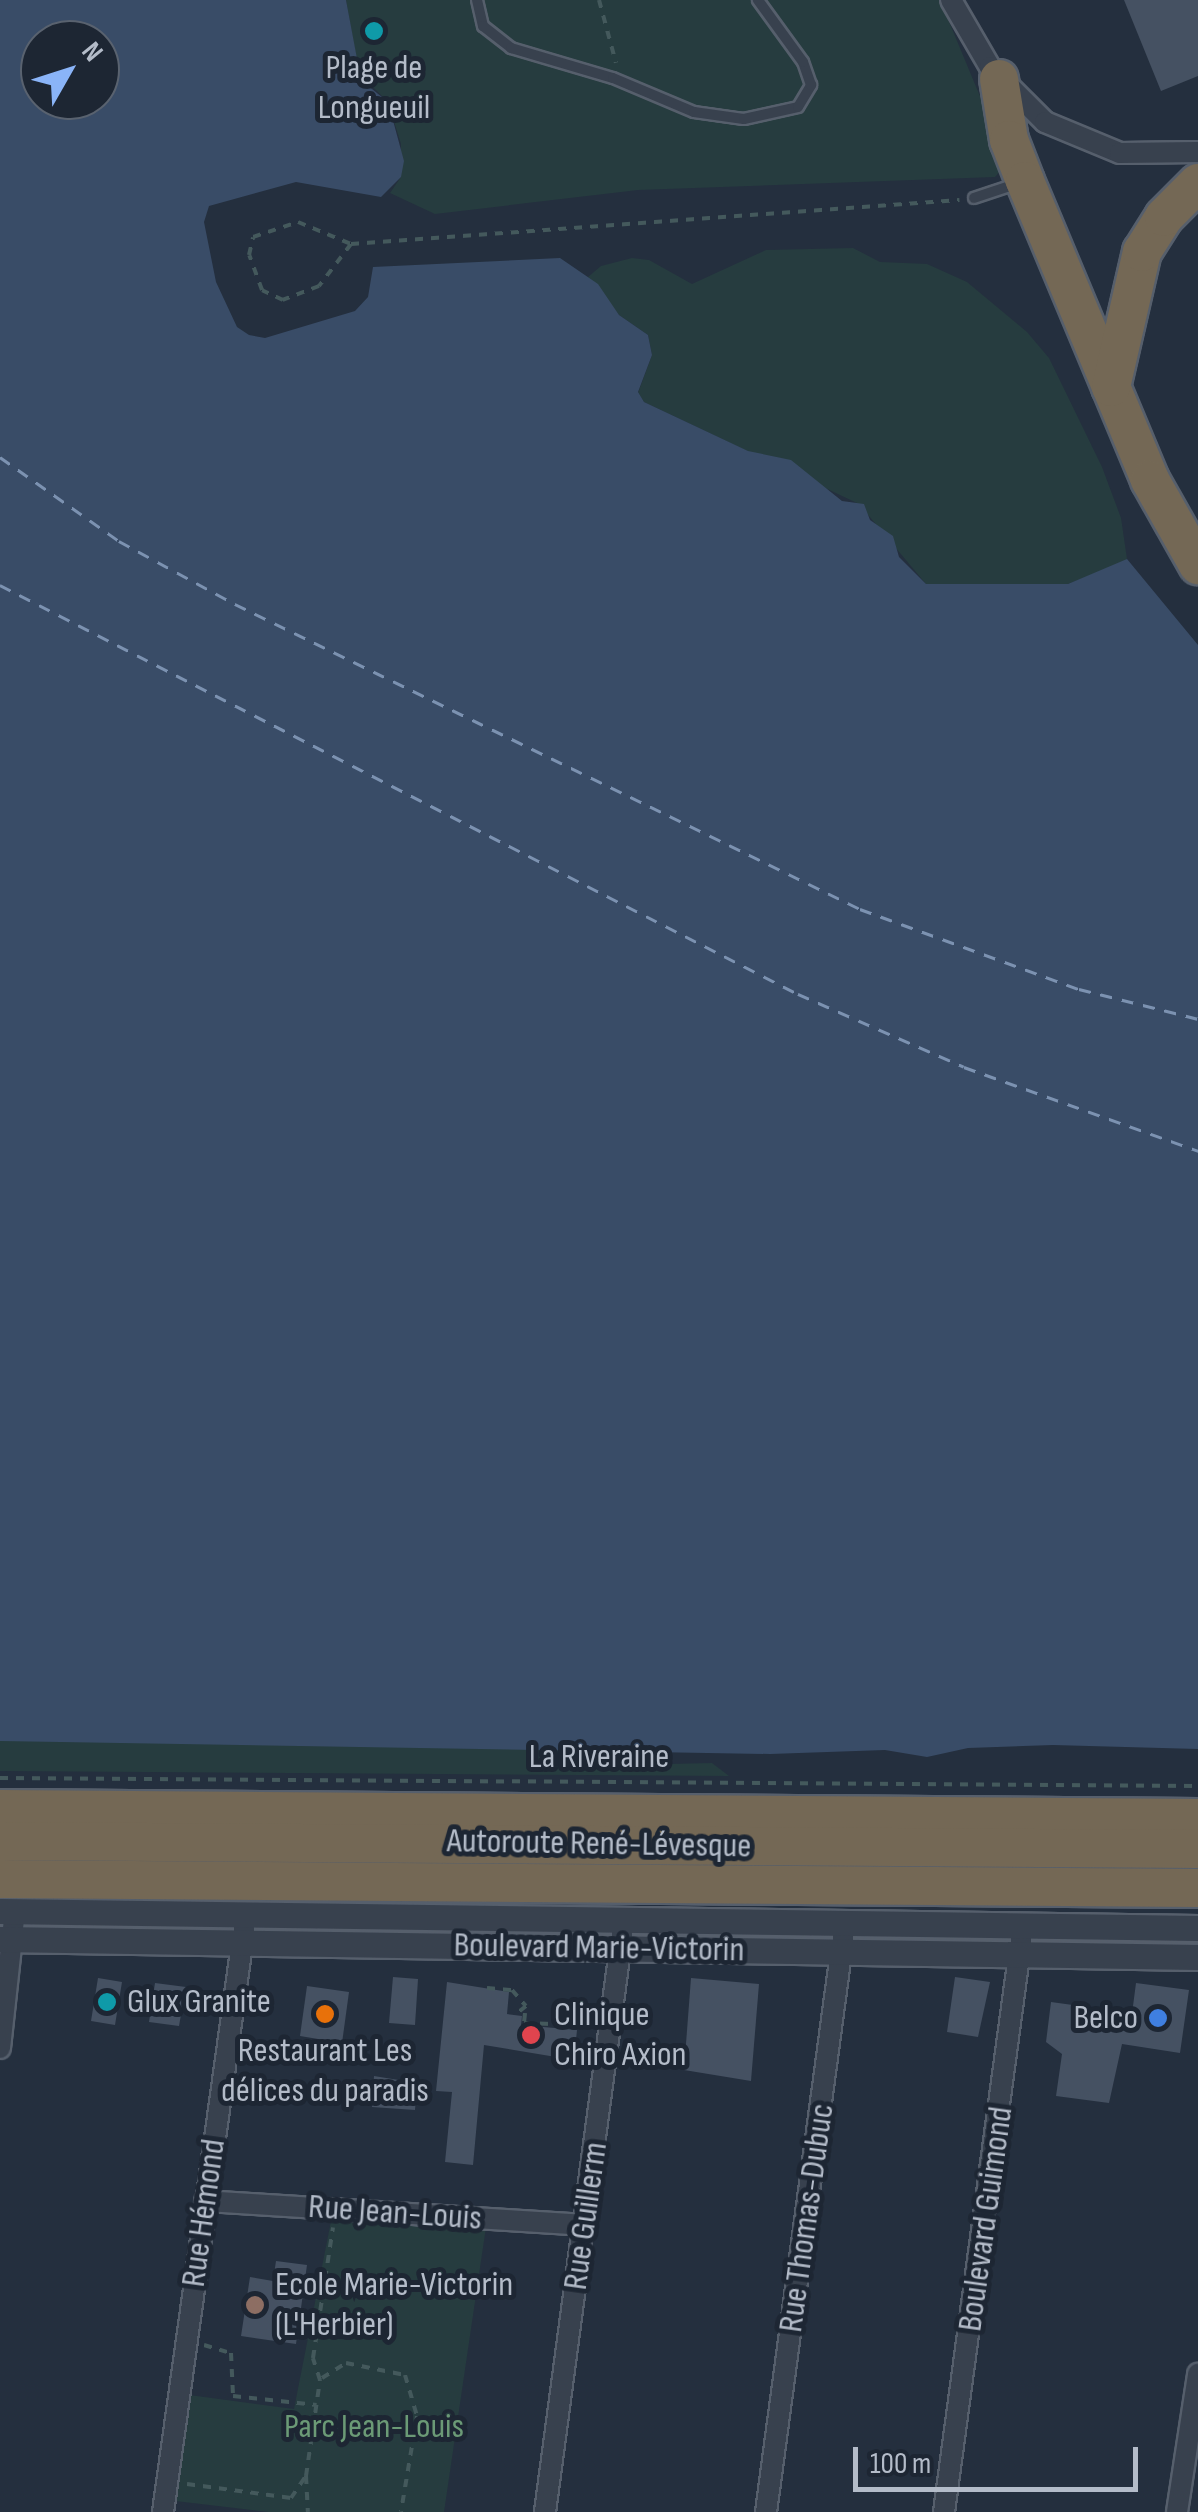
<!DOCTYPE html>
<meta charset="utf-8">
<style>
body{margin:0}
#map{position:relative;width:1198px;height:2512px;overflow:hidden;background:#242f3e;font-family:"Sofia Sans Condensed",sans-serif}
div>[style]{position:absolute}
.green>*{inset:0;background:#263c3f}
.water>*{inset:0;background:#394c67}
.ferry>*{height:2.5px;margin-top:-1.25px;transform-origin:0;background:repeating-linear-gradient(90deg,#7c92b1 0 12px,transparent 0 22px)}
.building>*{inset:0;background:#455162}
.path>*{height:4px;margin-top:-2px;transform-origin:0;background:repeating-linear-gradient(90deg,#44595c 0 8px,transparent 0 16px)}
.roads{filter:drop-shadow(2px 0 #565f6c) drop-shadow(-2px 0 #565f6c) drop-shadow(0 2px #565f6c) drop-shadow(0 -2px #565f6c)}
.service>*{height:10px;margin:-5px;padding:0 5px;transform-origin:5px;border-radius:5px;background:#38414e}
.minor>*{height:20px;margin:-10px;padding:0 10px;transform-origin:10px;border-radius:10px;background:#38414e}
.tertiary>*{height:25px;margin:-12.5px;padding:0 12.5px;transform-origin:12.5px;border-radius:12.5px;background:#38414e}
.motorway>*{height:38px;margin:-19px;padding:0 19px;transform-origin:19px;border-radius:19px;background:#746855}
.dots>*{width:28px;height:28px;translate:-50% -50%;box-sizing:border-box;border:5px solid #1d2633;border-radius:50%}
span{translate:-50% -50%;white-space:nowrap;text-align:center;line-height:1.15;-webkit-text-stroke:10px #1d2633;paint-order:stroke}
.poi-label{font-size:35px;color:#b4bcc9}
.left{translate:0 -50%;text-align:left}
.right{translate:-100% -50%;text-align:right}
.street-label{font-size:35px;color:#b4bcc9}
.park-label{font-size:35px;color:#6b9a76}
.north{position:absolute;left:20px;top:20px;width:100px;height:100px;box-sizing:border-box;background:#1d2633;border:2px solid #59626f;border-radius:50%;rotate:51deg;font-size:28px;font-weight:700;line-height:40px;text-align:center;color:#b4bcc9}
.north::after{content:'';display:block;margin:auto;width:35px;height:45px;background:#8ab4f8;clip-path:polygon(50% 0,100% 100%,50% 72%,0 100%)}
.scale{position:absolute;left:853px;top:2447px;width:285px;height:45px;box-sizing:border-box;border:5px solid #b4bcc9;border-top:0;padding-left:12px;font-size:30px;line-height:35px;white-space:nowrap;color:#b4bcc9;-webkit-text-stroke:8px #1d2633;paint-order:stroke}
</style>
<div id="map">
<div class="green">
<i style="clip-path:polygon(346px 0,940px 0,1004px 154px,1003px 168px,995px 177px,638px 190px,435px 214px,390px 193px,401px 177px,401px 144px,388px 102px,359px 73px)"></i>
<i style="clip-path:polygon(853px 248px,880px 262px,927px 264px,967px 282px,1027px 332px,1049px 358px,1102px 467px,1121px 518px,1127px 559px,1122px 563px,1068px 584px,926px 584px,859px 504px,644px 402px,638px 393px,652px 355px,648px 335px,619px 315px,588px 277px,601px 266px,632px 258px,649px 260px,692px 284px,766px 250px)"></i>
<i style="clip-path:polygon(54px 1737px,665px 1750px,668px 1764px,712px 1763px,729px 1776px,0 1771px,0 1741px)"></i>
<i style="clip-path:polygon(332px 2216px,486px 2227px,444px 2512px,268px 2512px,167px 2500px,182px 2394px,294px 2409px)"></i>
</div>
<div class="water">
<i style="clip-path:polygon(evenodd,0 0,346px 0,361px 80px,388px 102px,404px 161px,401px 177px,381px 197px,296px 182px,209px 206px,204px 222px,216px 282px,237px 327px,249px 335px,265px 338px,355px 311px,368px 297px,373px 267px,560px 258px,598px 284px,619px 315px,648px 335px,652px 355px,638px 392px,644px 402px,748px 451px,791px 460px,842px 501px,864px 504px,870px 520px,893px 536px,899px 557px,926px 584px,1068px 584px,1127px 559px,1198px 645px,1198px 1749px,1053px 1745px,968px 1748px,927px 1757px,885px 1750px,770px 1754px,0 1741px,0 0,40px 40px,100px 40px,100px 100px,40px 100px,40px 40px)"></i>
</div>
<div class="ferry">
<i style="left:0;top:457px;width:146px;rotate:35.2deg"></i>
<i style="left:119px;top:541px;width:132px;rotate:28.5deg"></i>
<i style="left:235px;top:604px;width:695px;rotate:26.01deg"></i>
<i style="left:860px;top:909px;width:233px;rotate:20.1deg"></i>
<i style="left:1079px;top:989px;width:123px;rotate:14.1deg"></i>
<i style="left:0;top:585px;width:897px;rotate:27.14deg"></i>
<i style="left:798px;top:994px;width:181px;rotate:23.7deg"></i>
<i style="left:964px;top:1067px;width:249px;rotate:19.7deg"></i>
</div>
<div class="building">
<i style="clip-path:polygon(1124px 0,1198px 0,1198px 76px,1161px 91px)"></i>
<i style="clip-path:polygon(393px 1977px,418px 1979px,415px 2025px,389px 2023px)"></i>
<i style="clip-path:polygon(955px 1977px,990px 1982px,978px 2037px,947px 2032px)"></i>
<i style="clip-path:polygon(98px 1978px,122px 1982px,115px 2025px,91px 2021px)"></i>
<i style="clip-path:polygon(691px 1978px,759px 1984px,751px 2081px,684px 2070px)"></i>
<i style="clip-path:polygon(447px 1982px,509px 1992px,507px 2014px,522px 2016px,521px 2025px,577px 2030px,574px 2060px,484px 2045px,473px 2165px,445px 2162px,452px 2092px,436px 2091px)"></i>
<i style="clip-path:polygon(155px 1983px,186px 1987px,179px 2026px,149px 2022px)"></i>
<i style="clip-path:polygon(1136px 1983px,1189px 1990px,1180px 2053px,1122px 2044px,1109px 2103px,1056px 2096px,1062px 2054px,1046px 2042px,1051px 2002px,1080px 2006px,1078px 2022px,1130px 2029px)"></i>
<i style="clip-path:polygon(307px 1986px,349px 1992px,342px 2043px,300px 2036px)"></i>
<i style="clip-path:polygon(374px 2076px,417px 2083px,415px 2110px,372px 2107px)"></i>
<i style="clip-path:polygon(276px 2261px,307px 2265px,296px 2344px,241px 2336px,250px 2277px,273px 2281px)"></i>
</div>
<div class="path">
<i style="left:599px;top:0;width:65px;rotate:74.9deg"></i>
<i style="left:351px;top:244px;width:53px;rotate:127.3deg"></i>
<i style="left:319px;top:286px;width:39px;rotate:159deg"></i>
<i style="left:283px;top:300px;width:23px;rotate:-155deg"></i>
<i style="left:262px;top:290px;width:37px;rotate:-110deg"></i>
<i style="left:249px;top:255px;width:18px;rotate:-77deg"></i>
<i style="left:253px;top:237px;width:47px;rotate:-18.4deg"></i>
<i style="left:298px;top:222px;width:57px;rotate:22.5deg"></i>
<i style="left:351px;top:244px;width:610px;rotate:-4.14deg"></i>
<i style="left:0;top:1778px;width:1198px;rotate:0.38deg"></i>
<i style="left:487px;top:1988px;width:25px;rotate:5deg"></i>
<i style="left:512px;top:1990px;width:21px;rotate:49deg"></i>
<i style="left:526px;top:2006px;width:14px;rotate:141deg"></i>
<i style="left:525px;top:2013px;width:10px;rotate:96deg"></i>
<i style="left:524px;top:2023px;width:56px;rotate:2deg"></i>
<i style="left:580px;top:2025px;width:28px;rotate:-88deg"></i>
<i style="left:204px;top:2345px;width:28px;rotate:17deg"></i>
<i style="left:231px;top:2353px;width:43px;rotate:87.3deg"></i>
<i style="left:233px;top:2396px;width:84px;rotate:6.1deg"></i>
<i style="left:322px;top:2378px;width:28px;rotate:-32deg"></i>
<i style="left:346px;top:2363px;width:60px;rotate:11.5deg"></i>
<i style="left:405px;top:2375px;width:43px;rotate:73.7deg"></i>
<i style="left:417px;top:2416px;width:97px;rotate:99.5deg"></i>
<i style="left:306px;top:2476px;width:36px;rotate:87deg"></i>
<i style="left:187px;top:2484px;width:105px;rotate:7.7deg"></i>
<i style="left:291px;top:2498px;width:27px;rotate:-56deg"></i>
<i style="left:306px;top:2476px;width:97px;rotate:-81.7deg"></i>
<i style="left:320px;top:2380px;width:23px;rotate:-108deg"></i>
<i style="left:313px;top:2358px;width:132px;rotate:-81.3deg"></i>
</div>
<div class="roads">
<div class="service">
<i style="left:477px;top:0;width:27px;rotate:77deg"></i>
<i style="left:483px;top:26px;width:36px;rotate:38deg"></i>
<i style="left:511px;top:48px;width:106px;rotate:16.4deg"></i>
<i style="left:613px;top:78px;width:88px;rotate:22.8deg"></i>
<i style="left:694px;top:112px;width:50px;rotate:8deg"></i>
<i style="left:744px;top:119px;width:55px;rotate:-12.5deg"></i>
<i style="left:798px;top:107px;width:26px;rotate:-59deg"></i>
<i style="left:811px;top:85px;width:24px;rotate:-109deg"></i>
<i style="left:803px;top:62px;width:77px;rotate:-126deg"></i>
<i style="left:974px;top:198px;width:47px;rotate:-18.4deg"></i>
</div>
<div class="minor">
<i style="left:951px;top:0;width:78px;rotate:59.8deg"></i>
<i style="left:990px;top:67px;width:78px;rotate:45deg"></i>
<i style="left:1045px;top:122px;width:81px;rotate:22.5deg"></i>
<i style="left:1120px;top:153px;width:78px;rotate:-0.7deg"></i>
<i style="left:0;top:2048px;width:138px;rotate:-83.8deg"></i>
<i style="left:205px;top:2201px;width:380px;rotate:3.6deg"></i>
<i style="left:163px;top:2512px;width:603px;rotate:-82.08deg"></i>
<i style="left:545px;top:2512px;width:597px;rotate:-82.4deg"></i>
<i style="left:766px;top:2512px;width:594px;rotate:-82.36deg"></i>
<i style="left:944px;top:2512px;width:591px;rotate:-82.32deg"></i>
<i style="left:1177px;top:2512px;width:140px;rotate:-81.3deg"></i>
</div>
<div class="tertiary">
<i style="left:0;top:1911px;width:1198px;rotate:0.81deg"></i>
<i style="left:0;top:1939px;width:1198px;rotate:0.86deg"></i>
</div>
<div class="motorway">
<i style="left:999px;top:79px;width:62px;rotate:80.7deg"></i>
<i style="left:1009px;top:140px;width:44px;rotate:68.7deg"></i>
<i style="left:1025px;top:181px;width:324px;rotate:67.3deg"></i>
<i style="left:1150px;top:480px;width:98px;rotate:60.5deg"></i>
<i style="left:1111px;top:387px;width:139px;rotate:-77.1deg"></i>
<i style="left:1142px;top:252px;width:41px;rotate:-57.8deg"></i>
<i style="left:1164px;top:217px;width:48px;rotate:-45deg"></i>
<i style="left:0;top:1809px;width:1198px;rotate:0.43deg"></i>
<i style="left:0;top:1841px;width:1198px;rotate:0.38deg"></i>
<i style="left:0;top:1879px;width:1198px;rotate:0.43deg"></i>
</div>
</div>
<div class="dots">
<i style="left:374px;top:31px;background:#0f9aa8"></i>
<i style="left:107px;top:2002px;background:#0f9aa8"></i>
<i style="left:325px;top:2014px;background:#e8710a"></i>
<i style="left:1158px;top:2018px;background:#3f7fe0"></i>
<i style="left:531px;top:2035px;background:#e0444e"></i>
<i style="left:255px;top:2305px;background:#8d6e63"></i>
</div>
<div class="poi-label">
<span style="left:374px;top:88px">Plage de<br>Longueuil</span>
<span class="left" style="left:127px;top:2002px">Glux Granite</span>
<span class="left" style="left:554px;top:2035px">Clinique<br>Chiro Axion</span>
<span class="right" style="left:1138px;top:2018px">Belco</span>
<span style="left:325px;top:2071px">Restaurant Les<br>délices du paradis</span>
<span class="left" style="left:275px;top:2305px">Ecole Marie-Victorin<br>(L'Herbier)</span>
</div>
<div class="street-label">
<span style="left:599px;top:1757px">La Riveraine</span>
<span style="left:599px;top:1844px;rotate:1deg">Autoroute René-Lévesque</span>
<span style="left:599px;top:1948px;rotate:1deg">Boulevard Marie-Victorin</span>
<span style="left:204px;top:2213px;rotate:-82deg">Rue Hémond</span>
<span style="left:395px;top:2213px;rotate:4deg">Rue Jean-Louis</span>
<span style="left:586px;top:2216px;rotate:-82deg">Rue Guillerm</span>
<span style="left:807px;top:2218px;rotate:-82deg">Rue Thomas-Dubuc</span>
<span style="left:986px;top:2219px;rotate:-82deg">Boulevard Guimond</span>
</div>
<div class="park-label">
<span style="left:374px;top:2427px">Parc Jean-Louis</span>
</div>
<div class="north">N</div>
<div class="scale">100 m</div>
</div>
